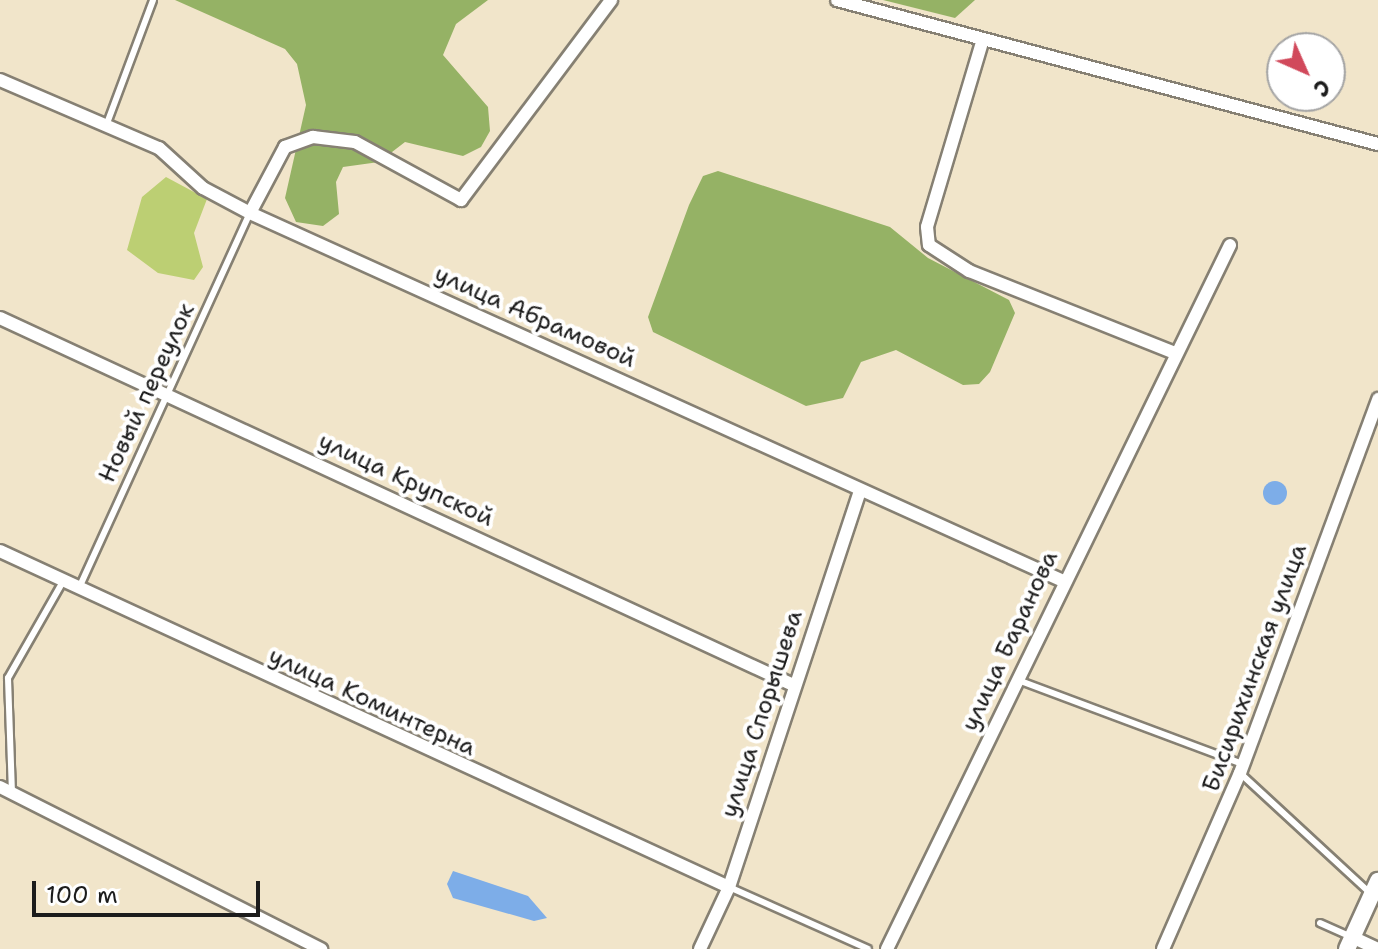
<!DOCTYPE html>
<meta charset="utf-8">
<style>
body{margin:0}
#map{position:relative;width:1378px;height:949px;overflow:hidden;background:#f1e5ca;font-family:"Shantell Sans",sans-serif}
div>[style]{position:absolute}
.green>*{inset:0;background:#bccf73}
.forest>*{inset:0;background:#95b265}
.water>*{inset:0;background:#7dade8}
.round{border-radius:50%}
.roads{filter:drop-shadow(2px 0 #868073) drop-shadow(-2px 0 #868073) drop-shadow(0 2px #868073) drop-shadow(0 -2px #868073)}
.lane>*{height:6px;margin:-3px;padding:0 3px;transform-origin:3px;border-radius:3px;background:#fff}
.street>*{height:12px;margin:-6px;padding:0 6px;transform-origin:6px;border-radius:6px;background:#fff}
.secondary>*{height:16px;margin:-8px;padding:0 8px;transform-origin:8px;border-radius:8px;background:#fff}
span{translate:-50% -50%;white-space:nowrap;text-align:center;line-height:1.15;-webkit-text-stroke:8px #fff;paint-order:stroke}
.street-label{font-size:24px;color:#1c1c1c}
.north{position:absolute;left:1266px;top:32px;width:80px;height:80px;box-sizing:border-box;background:#fff;border:2px solid #a4a4a4;border-radius:50%;rotate:135deg;font-size:22px;font-weight:700;line-height:32px;text-align:center;color:#1c1c1c}
.north::after{content:'';display:block;margin:auto;width:28px;height:36px;background:#d1495b;clip-path:polygon(50% 0,100% 100%,50% 72%,0 100%)}
.scale{position:absolute;left:32px;top:881px;width:228px;height:36px;box-sizing:border-box;border:4px solid #1c1c1c;border-top:0;padding-left:10px;font-size:24px;line-height:28px;white-space:nowrap;color:#1c1c1c;-webkit-text-stroke:6px #fff;paint-order:stroke}
</style>
<div id="map">
<div class="green">
<i style="clip-path:polygon(166px 177px,207px 199px,194px 233px,203px 267px,194px 280px,158px 273px,127px 250px,142px 197px)"></i>
</div>
<div class="forest">
<i style="clip-path:polygon(175px 0,488px 0,456px 24px,443px 55px,488px 107px,490px 131px,481px 147px,463px 156px,405px 142px,379px 162px,343px 167px,336px 182px,339px 214px,323px 226px,296px 222px,285px 198px,306px 105px,297px 64px,285px 49px)"></i>
<i style="clip-path:polygon(883px 0,975px 0,955px 18px)"></i>
<i style="clip-path:polygon(718px 171px,890px 227px,928px 258px,1009px 300px,1015px 313px,990px 372px,979px 384px,963px 385px,896px 350px,861px 362px,843px 398px,806px 406px,653px 332px,648px 317px,689px 205px,703px 176px)"></i>
</div>
<div class="water">
<i class="round" style="left:1263px;top:481px;width:24px;height:24px"></i>
<i style="clip-path:polygon(453px 871px,528px 896px,547px 918px,534px 921px,453px 898px,447px 884px)"></i>
</div>
<div class="roads">
<div class="lane">
<i style="left:106px;top:126px;width:134px;rotate:-69.5deg"></i>
<i style="left:79px;top:588px;width:412px;rotate:-65.5deg"></i>
<i style="left:1018px;top:680px;width:240px;rotate:20.5deg"></i>
<i style="left:1240px;top:773px;width:176px;rotate:42.7deg"></i>
<i style="left:12px;top:793px;width:115px;rotate:-92deg"></i>
<i style="left:8px;top:678px;width:113px;rotate:-60.3deg"></i>
<i style="left:729px;top:887px;width:152px;rotate:24deg"></i>
<i style="left:1320px;top:923px;width:35px;rotate:24deg"></i>
</div>
<div class="street">
<i style="left:837px;top:0;width:560px;rotate:14.91deg"></i>
<i style="left:983px;top:39px;width:196px;rotate:106.6deg"></i>
<i style="left:927px;top:227px;width:18px;rotate:84deg"></i>
<i style="left:929px;top:245px;width:48px;rotate:33deg"></i>
<i style="left:969px;top:271px;width:222px;rotate:21.7deg"></i>
<i style="left:0;top:80px;width:173px;rotate:23.2deg"></i>
<i style="left:159px;top:148px;width:59px;rotate:42.3deg"></i>
<i style="left:203px;top:188px;width:53px;rotate:28deg"></i>
<i style="left:250px;top:213px;width:892px;rotate:24.35deg"></i>
<i style="left:250px;top:213px;width:75px;rotate:-62.1deg"></i>
<i style="left:285px;top:147px;width:30px;rotate:-20deg"></i>
<i style="left:313px;top:137px;width:42px;rotate:6.8deg"></i>
<i style="left:355px;top:142px;width:121px;rotate:28.7deg"></i>
<i style="left:461px;top:200px;width:250px;rotate:-53.1deg"></i>
<i style="left:0;top:318px;width:874px;rotate:24.83deg"></i>
<i style="left:0;top:551px;width:803px;rotate:24.75deg"></i>
<i style="left:0;top:787px;width:360px;rotate:26.8deg"></i>
<i style="left:1352px;top:937px;width:29px;rotate:25deg"></i>
<i style="left:700px;top:949px;width:68px;rotate:-64.9deg"></i>
<i style="left:729px;top:887px;width:418px;rotate:-71.7deg"></i>
<i style="left:887px;top:949px;width:783px;rotate:-64.02deg"></i>
<i style="left:1163px;top:949px;width:192px;rotate:-66.4deg"></i>
<i style="left:1240px;top:773px;width:399px;rotate:-69.7deg"></i>
</div>
<div class="secondary">
<i style="left:1347px;top:949px;width:75px;rotate:-65.5deg"></i>
</div>
</div>
<div class="street-label">
<span style="left:535px;top:317px;rotate:24deg">улица Абрамовой</span>
<span style="left:147px;top:393px;rotate:-65deg">Новый переулок</span>
<span style="left:406px;top:480px;rotate:25deg">улица Крупской</span>
<span style="left:1010px;top:641px;rotate:-65deg">улица Баранова</span>
<span style="left:1255px;top:668px;rotate:-70deg">Бисирихинская улица</span>
<span style="left:372px;top:702px;rotate:25deg">улица Коминтерна</span>
<span style="left:762px;top:714px;rotate:-72deg">улица Спорышева</span>
</div>
<div class="north">С</div>
<div class="scale">100 m</div>
</div>
